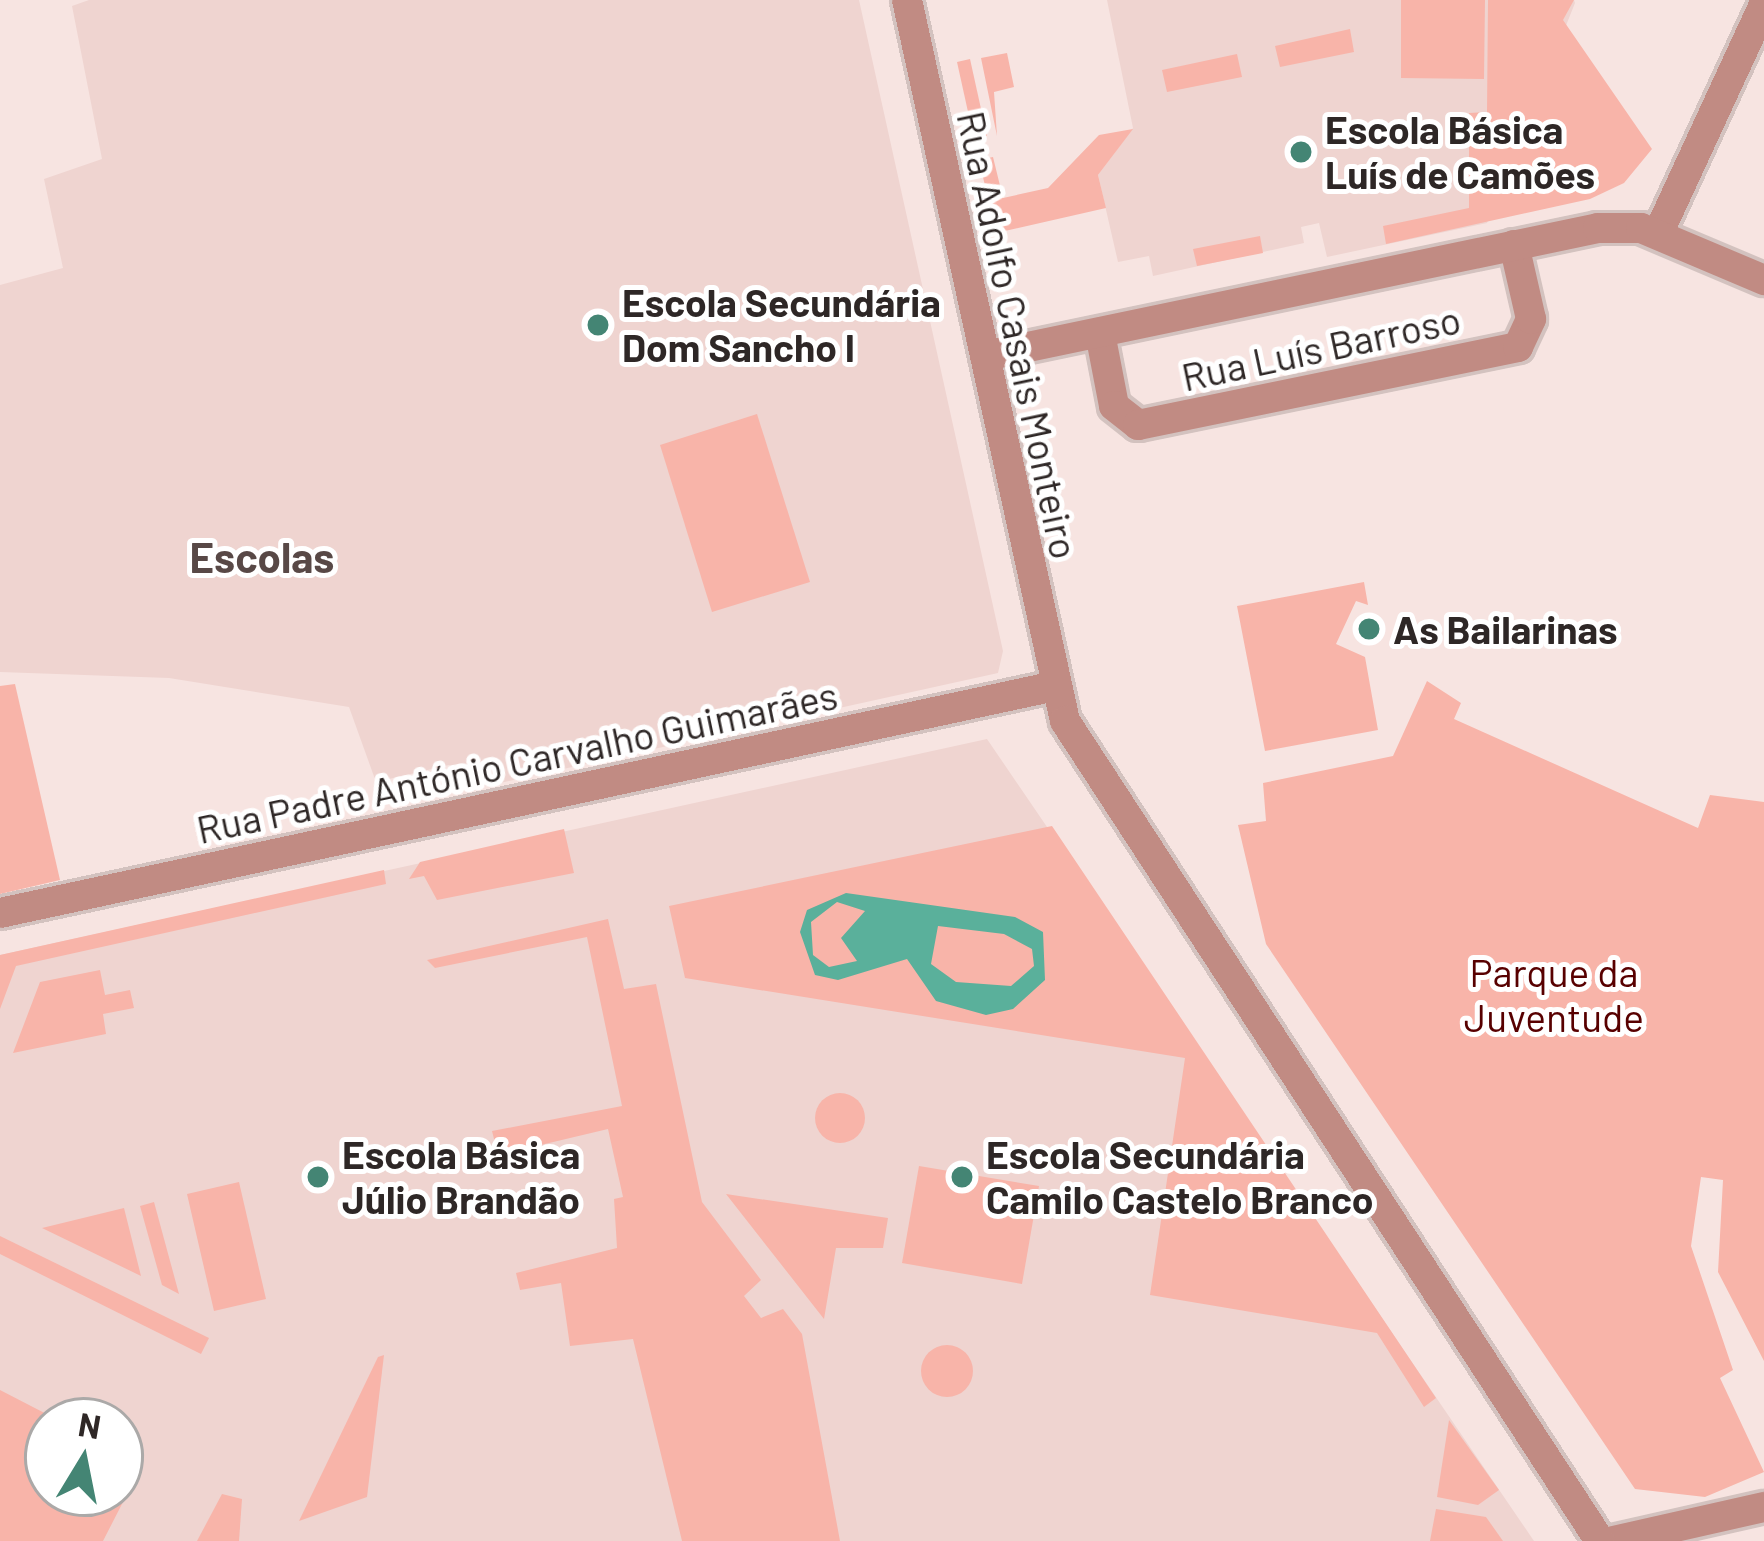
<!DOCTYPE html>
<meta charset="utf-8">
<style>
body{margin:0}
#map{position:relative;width:1764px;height:1541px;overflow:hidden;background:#f7e4e1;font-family:Barlow,sans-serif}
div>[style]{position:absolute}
.built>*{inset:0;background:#efd4d0}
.green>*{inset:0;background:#f8b4a9}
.round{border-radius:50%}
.water>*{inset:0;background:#5ab09b}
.roads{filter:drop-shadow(3px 0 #d3c2bf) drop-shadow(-3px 0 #d3c2bf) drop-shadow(0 3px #d3c2bf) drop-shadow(0 -3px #d3c2bf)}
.minor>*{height:30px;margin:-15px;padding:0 15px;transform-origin:15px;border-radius:15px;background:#c18b83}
.tertiary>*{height:30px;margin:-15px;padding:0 15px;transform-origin:15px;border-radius:15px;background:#c18b83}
.dots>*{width:33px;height:33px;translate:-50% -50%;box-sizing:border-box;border:6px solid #fff;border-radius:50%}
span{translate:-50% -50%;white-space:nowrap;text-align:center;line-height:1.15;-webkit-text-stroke:10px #fff;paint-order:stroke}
.poi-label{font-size:39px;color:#2e2726;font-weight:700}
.left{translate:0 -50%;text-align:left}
.street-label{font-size:39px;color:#2e2726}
.park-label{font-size:39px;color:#580000}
.neighbourhood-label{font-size:42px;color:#584846;font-weight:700}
.north{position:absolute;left:24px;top:1397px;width:120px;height:120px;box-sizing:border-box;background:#fff;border:3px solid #aba9a8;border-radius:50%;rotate:10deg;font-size:33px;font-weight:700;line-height:48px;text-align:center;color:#2e2726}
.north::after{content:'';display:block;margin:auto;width:42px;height:54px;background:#448574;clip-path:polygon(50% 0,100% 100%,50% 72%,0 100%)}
</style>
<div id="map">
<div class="built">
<i style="clip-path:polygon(89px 0,859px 0,1003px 651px,998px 673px,477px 788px,449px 765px,376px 782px,349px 707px,169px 678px,0 672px,0 285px,63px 268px,44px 179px,102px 159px,72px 6px)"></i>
<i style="clip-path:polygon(1107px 0,1574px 0,1575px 3px,1487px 223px,1327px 257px,1319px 223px,1301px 227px,1304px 243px,1153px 276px,1149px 256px,1118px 262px,1098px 175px,1133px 128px)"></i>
<i style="clip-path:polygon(evenodd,987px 739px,1534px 1541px,0 1541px,0 955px,987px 739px,48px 1421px,120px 1421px,120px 1493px,48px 1493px,48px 1421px)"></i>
</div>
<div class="green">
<i style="clip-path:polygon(1401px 0,1485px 0,1484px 79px,1401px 78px)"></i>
<i style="clip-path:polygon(1488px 0,1574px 0,1563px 20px,1652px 149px,1624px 183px,1590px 199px,1386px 244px,1383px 226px,1469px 208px,1469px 113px,1487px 112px)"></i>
<i style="clip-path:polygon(1350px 29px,1354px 52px,1280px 67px,1275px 46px)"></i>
<i style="clip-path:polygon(1007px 53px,1014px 87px,994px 92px,997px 136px,981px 58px)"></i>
<i style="clip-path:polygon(1237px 54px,1242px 77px,1167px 92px,1162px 70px)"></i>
<i style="clip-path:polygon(970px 59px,987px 136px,974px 139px,957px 62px)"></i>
<i style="clip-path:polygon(1133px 129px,1098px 175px,1106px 208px,996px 233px,979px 160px,993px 157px,1003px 198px,1048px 188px,1099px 135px)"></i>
<i style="clip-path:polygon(1260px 236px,1263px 253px,1197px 266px,1193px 249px)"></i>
<i style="clip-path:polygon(757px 414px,810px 582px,712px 612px,660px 445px)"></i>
<i style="clip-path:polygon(1364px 582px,1368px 605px,1356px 601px,1336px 644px,1365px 657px,1378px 730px,1265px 751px,1237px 606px)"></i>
<i style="clip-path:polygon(1427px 681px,1461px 703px,1454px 719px,1698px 828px,1710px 795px,1764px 802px,1764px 1361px,1718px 1272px,1723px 1180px,1701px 1177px,1691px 1246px,1733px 1370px,1720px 1378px,1764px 1472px,1705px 1497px,1635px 1489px,1266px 944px,1238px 825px,1266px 821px,1263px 783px,1393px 756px)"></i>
<i style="clip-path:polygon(15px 684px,60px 880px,0 894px,0 686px)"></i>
<i style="clip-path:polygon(1052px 826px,1436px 1398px,1424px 1407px,1377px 1333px,1150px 1295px,1185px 1058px,685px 978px,669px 906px)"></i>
<i style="clip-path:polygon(564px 829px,574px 873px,437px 900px,424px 876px,409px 879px,420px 862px)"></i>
<i style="clip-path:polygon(384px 870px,386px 884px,16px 966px,0 1009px,0 955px)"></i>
<i style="clip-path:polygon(608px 919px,624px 989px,656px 984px,702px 1202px,761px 1280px,744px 1296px,761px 1318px,783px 1309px,802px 1334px,840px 1541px,682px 1541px,633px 1339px,570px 1346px,561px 1283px,520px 1290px,516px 1273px,617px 1248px,614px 1199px,623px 1197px,608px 1129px,498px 1155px,492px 1131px,622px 1106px,587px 937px,435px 968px,427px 960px)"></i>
<i style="clip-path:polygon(100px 970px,105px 995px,130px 990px,134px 1008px,103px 1014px,106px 1034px,13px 1053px,40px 982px)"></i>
<i class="round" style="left:815px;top:1093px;width:50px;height:50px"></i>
<i style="clip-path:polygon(919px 1166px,1039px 1186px,1022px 1284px,902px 1263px)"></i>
<i style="clip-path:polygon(239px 1182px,266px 1299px,214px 1311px,187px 1194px)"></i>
<i style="clip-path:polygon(726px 1194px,888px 1218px,883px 1248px,836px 1248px,824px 1319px)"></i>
<i style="clip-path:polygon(154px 1202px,179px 1294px,162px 1285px,140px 1206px)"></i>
<i style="clip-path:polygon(124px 1208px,141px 1276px,42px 1228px)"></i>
<i style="clip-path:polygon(0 1236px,209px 1338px,201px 1354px,0 1254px)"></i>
<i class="round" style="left:921px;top:1345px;width:52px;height:52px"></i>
<i style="clip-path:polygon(384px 1355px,367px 1497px,299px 1521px,378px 1357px)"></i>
<i style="clip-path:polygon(0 1390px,60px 1421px,48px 1421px,48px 1493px,120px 1493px,120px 1452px,143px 1463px,103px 1541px,0 1541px)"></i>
<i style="clip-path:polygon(1449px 1420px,1499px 1490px,1478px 1505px,1437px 1497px)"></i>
<i style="clip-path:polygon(222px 1494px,242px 1499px,239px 1541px,197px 1541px)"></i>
<i style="clip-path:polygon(1436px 1509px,1486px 1517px,1503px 1541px,1430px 1541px)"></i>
</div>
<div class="water">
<i style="clip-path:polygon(evenodd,846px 893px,1015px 917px,1043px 932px,1045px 980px,1013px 1009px,986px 1015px,936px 1001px,907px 959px,838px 980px,815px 975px,800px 932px,807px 910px,846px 893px,837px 902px,865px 911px,841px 938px,857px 961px,829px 967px,813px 955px,811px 922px,837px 902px,846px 893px,938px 926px,1004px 934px,1032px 949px,1034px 966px,1011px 986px,956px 982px,931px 964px,938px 926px)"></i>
</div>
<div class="roads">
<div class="minor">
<i style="left:1658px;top:234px;width:252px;rotate:-65.2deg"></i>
<i style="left:1100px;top:333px;width:74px;rotate:79.1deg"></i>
<i style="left:1114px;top:406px;width:31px;rotate:38deg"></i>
<i style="left:1138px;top:425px;width:388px;rotate:-11.6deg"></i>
<i style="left:1518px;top:347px;width:31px;rotate:-65deg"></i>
<i style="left:1531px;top:319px;width:76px;rotate:-102.9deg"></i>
<i style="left:985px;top:356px;width:626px;rotate:-11.79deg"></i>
<i style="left:1598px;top:228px;width:43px"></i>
<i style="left:1641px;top:228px;width:134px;rotate:22.9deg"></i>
<i style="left:0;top:913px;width:1075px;rotate:-12.14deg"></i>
<i style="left:1613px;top:1541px;width:155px;rotate:-12.7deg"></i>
</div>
<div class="tertiary">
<i style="left:907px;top:0;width:738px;rotate:77.64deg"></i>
<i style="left:1065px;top:721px;width:979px;rotate:56.88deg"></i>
</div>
</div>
<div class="dots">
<i style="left:1301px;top:152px;background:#448574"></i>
<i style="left:598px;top:325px;background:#448574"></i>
<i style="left:1369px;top:629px;background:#448574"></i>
<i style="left:318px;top:1177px;background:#448574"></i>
<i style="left:962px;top:1177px;background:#448574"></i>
</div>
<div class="poi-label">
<span class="left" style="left:1325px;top:152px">Escola Básica<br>Luís de Camões</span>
<span class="left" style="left:622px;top:325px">Escola Secundária<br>Dom Sancho I</span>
<span class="left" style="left:1393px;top:629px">As Bailarinas</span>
<span class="left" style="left:342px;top:1177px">Escola Básica<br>Júlio Brandão</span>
<span class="left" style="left:986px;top:1177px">Escola Secundária<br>Camilo Castelo Branco</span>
</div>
<div class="street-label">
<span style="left:1018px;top:335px;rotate:78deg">Rua Adolfo Casais Monteiro</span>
<span style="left:1321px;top:348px;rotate:-12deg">Rua Luís Barroso</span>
<span style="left:517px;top:762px;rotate:-12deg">Rua Padre António Carvalho Guimarães</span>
</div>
<div class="park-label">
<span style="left:1554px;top:995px">Parque da<br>Juventude</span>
</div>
<div class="neighbourhood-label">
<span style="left:262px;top:556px">Escolas</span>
</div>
<div class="north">N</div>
</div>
